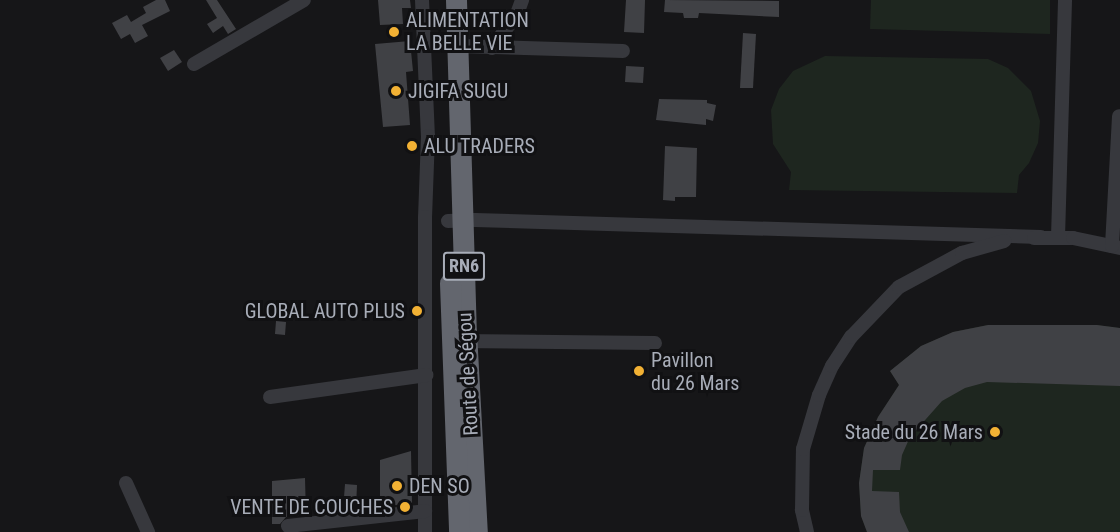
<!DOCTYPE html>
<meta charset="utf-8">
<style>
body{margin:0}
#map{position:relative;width:1120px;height:532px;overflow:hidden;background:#161618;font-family:"Roboto Condensed",sans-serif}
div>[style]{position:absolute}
.green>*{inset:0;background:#1e261f}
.building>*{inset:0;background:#404145}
.minor>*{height:14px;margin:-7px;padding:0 7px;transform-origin:7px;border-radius:7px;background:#37383d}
.highway>*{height:21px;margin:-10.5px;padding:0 10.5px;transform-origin:10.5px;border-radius:10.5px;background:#63666e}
.dots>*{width:16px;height:16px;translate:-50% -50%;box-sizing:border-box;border:3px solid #111113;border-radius:50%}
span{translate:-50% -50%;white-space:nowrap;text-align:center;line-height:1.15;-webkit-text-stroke:6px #111113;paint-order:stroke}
.shield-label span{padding:2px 4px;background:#111113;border:2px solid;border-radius:4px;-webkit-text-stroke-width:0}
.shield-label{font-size:18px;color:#a8adb8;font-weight:700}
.poi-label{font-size:20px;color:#a8adb8}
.left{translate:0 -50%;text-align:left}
.right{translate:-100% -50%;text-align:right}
.street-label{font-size:20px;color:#a8adb8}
</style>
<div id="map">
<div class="green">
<i style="clip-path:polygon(871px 0,1050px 0,1050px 34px,870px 29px)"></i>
<i style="clip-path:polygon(825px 56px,988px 59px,1008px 68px,1031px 91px,1040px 121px,1038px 143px,1029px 163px,1019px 175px,1017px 193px,789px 190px,791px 172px,773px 144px,771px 110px,779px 89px,793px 71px)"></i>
<i style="clip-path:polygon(988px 325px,1097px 325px,1120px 328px,1120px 532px,867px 532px,861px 516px,859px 483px,864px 448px,878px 417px,899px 385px,890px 371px,921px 346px,953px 332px)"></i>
</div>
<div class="building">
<i style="clip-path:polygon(156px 0,165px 0,170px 11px,142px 25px,148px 36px,135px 43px,130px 34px,121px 39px,112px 23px,127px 15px,131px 22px,146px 13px,143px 7px)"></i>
<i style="clip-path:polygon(206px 0,217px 0,236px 29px,228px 34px,223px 26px,213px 33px,207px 24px,217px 18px)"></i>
<i style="clip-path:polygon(378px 0,410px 0,411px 8px,402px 8px,403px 24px,380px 25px)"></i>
<i style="clip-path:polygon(626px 0,645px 0,644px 33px,624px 32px)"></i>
<i style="clip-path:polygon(665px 0,779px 1px,779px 17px,699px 13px,698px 18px,684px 18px,683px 13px,664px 12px)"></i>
<i style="clip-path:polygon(743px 33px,756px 34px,753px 88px,740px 88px)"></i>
<i style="clip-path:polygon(410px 41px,413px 71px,406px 72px,410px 125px,383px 127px,375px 44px)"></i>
<i style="clip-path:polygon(174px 50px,182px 62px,168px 71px,160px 58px)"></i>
<i style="clip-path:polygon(626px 66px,644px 67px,643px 83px,625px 82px)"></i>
<i style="clip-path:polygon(659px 99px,707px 100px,707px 103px,716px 105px,713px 121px,706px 119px,706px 125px,656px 120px)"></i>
<i style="clip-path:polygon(665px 146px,697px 148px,696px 197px,675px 197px,675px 201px,663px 200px)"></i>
<i style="clip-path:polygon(276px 321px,286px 322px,285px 335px,275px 334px)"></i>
<i style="clip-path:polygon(988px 325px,1097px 325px,1120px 328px,1120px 386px,987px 382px,965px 388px,942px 401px,910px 437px,902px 455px,900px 470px,873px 470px,872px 491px,899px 492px,900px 512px,909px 532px,867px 532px,861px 516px,859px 483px,864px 448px,878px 417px,899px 385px,890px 371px,921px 346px,953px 332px)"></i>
<i style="clip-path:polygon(411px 451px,412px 503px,380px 507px,380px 460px)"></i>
<i style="clip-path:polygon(305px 478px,306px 515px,286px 517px,280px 524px,272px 524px,272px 481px)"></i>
<i style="clip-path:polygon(345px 484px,357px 485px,356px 509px,343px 511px)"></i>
</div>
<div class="minor">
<i style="left:422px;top:0;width:136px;rotate:87.5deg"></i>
<i style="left:428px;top:136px;width:81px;rotate:92.1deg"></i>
<i style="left:425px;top:217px;width:315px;rotate:90deg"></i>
<i style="left:458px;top:46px;width:165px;rotate:1.7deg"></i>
<i style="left:492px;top:48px;width:42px;rotate:-53.7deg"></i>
<i style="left:517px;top:14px;width:15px;rotate:-70deg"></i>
<i style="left:194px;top:64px;width:127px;rotate:-30.2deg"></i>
<i style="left:448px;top:221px;width:27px;rotate:-2deg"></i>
<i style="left:475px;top:220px;width:566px;rotate:1.72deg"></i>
<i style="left:1058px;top:237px;width:237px;rotate:-88.3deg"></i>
<i style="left:1034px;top:238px;width:39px"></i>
<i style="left:1073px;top:238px;width:48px;rotate:12deg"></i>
<i style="left:1112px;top:246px;width:130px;rotate:-86.9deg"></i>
<i style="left:459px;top:341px;width:196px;rotate:0.6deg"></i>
<i style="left:270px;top:397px;width:158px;rotate:-8deg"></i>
<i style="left:126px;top:483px;width:54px;rotate:65.8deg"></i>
<i style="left:288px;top:526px;width:138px;rotate:-6.2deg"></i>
<i style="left:807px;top:532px;width:23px;rotate:-103deg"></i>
<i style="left:802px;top:510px;width:61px;rotate:-89.1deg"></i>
<i style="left:803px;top:449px;width:56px;rotate:-73.5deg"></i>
<i style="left:819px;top:395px;width:32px;rotate:-66deg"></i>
<i style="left:832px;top:366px;width:35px;rotate:-57deg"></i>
<i style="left:851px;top:337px;width:69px;rotate:-46.2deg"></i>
<i style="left:899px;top:287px;width:72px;rotate:-28.4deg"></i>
<i style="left:962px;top:253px;width:44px;rotate:-15.9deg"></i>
</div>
<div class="highway">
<i style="left:456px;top:0;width:332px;rotate:88.3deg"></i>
<i style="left:466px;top:332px;width:200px;rotate:86.9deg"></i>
<i style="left:450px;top:283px;width:249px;rotate:87.9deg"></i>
</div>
<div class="dots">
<i style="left:394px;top:32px;background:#f2b134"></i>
<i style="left:396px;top:91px;background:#f2b134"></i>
<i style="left:412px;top:146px;background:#f2b134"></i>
<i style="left:417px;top:311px;background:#f2b134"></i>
<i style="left:639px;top:371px;background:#f2b134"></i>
<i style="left:995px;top:432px;background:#f2b134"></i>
<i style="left:397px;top:486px;background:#f2b134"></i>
<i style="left:405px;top:507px;background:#f2b134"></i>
</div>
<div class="shield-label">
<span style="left:464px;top:266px">RN6</span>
</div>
<div class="poi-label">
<span class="left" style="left:406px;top:32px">ALIMENTATION<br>LA BELLE VIE</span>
<span class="left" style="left:408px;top:91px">JIGIFA SUGU</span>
<span class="left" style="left:424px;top:146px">ALU TRADERS</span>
<span class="right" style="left:405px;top:311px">GLOBAL AUTO PLUS</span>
<span class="left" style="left:651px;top:372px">Pavillon<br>du 26 Mars</span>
<span class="right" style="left:983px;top:432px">Stade du 26 Mars</span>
<span class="left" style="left:409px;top:486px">DEN SO</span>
<span class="right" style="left:393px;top:507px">VENTE DE COUCHES</span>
</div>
<div class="street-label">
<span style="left:468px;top:374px;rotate:-93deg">Route de Ségou</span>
</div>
</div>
